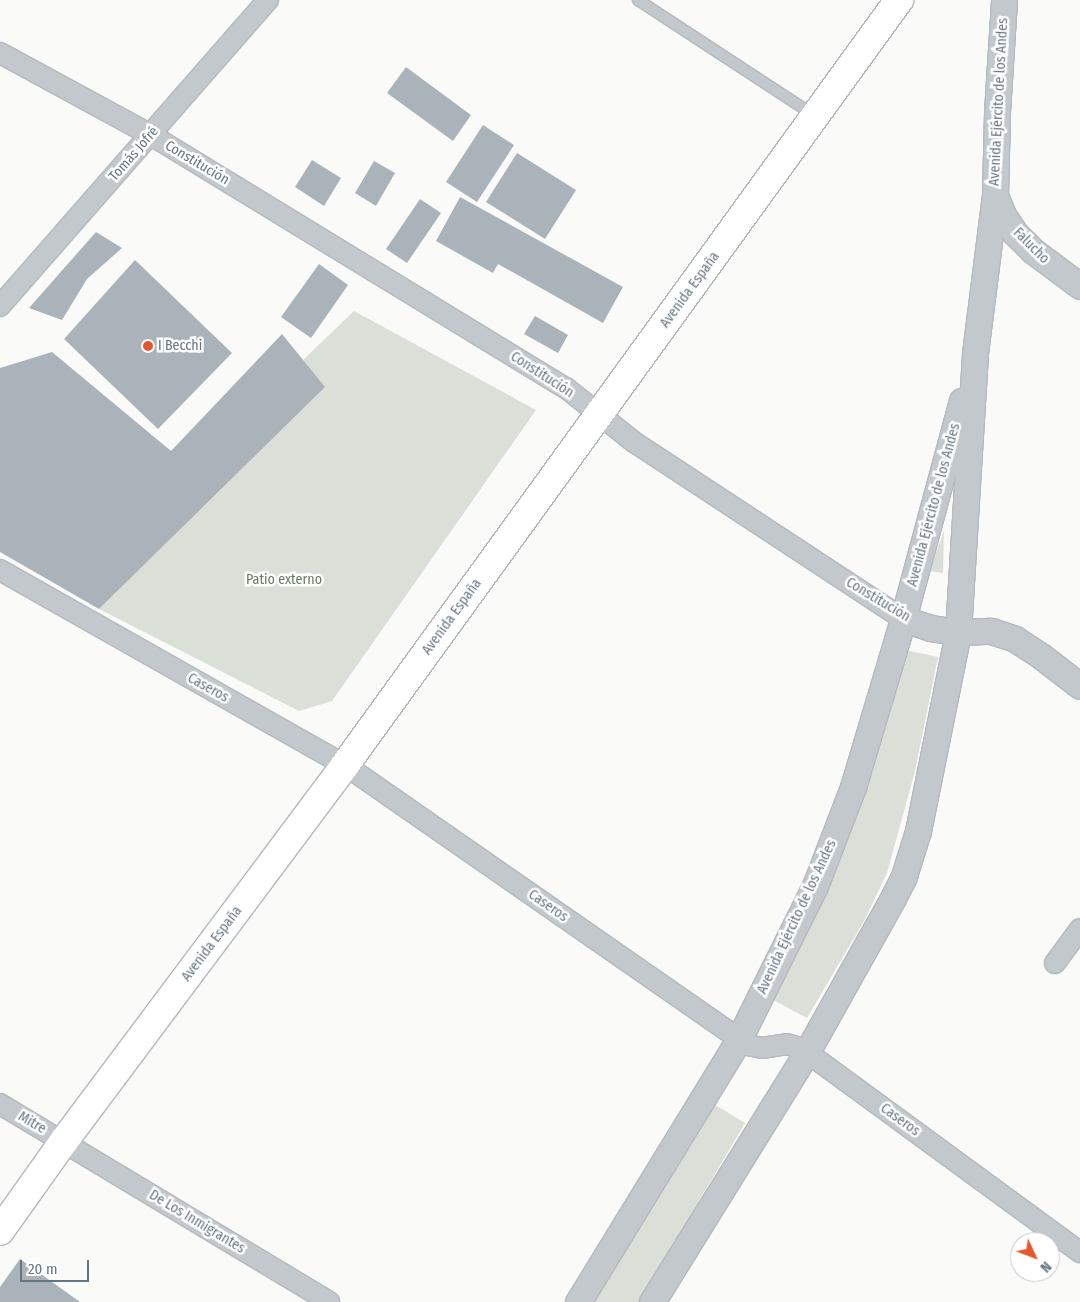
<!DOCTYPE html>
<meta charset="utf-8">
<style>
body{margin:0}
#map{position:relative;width:1080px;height:1302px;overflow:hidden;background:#fafaf8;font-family:"Fira Sans Condensed",sans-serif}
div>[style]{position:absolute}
.green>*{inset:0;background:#dadfd7}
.building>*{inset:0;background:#aab3b9}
.roads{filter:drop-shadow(1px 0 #b3babf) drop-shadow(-1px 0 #b3babf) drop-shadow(0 1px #b3babf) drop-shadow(0 -1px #b3babf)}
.service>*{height:10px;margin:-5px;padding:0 5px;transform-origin:5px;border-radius:5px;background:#c3c8cc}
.minor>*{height:20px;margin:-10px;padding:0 10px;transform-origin:10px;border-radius:10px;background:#c3c8cc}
.tertiary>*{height:25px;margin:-12.5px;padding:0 12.5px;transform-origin:12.5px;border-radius:12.5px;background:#c3c8cc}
.secondary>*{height:28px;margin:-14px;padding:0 14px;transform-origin:14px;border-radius:14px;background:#fff}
.dots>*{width:14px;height:14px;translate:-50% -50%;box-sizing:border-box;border:2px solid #fff;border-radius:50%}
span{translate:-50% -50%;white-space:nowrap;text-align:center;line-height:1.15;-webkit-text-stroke:5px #fff;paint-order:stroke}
.street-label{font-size:14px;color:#657683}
.poi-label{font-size:14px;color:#657683}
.left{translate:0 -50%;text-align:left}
.park-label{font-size:14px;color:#687a64}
.north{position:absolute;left:1010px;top:1232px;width:50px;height:50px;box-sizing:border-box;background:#fff;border:1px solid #c1c8cd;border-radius:50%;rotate:133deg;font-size:14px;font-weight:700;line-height:20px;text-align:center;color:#657683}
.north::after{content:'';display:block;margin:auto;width:18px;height:22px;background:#e4572e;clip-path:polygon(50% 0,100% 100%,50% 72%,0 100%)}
.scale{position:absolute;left:20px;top:1260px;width:69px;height:22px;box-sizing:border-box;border:2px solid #657683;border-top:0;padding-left:6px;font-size:15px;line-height:18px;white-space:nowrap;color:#657683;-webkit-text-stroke:4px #fff;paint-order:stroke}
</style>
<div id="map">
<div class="green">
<i style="clip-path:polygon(354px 311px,536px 410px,332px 701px,299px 711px,99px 609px,324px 387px,303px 360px)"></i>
<i style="clip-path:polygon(944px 531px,943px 573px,929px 571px)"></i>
<i style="clip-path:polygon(901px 649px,938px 657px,915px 771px,887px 873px,864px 921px,807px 1018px,773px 1000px,831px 880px)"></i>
<i style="clip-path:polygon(712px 1103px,745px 1123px,639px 1302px,594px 1302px)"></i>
</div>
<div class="building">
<i style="clip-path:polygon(406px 67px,471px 115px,453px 141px,387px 93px)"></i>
<i style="clip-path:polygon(483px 125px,514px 145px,477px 202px,446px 182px)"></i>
<i style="clip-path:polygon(517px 153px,576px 190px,545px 239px,486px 202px)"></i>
<i style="clip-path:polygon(312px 160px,341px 178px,324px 206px,295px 187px)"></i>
<i style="clip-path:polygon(374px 161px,395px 173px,376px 206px,355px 193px)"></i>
<i style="clip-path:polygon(460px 197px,623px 287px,603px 323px,498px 264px,493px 273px,436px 241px)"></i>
<i style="clip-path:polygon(420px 199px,441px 213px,407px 263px,386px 249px)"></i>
<i style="clip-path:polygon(96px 232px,122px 248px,87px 279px,62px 320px,29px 308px)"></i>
<i style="clip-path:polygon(135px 260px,232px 353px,158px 429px,64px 339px)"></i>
<i style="clip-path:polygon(319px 264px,348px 285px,311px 338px,281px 317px)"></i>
<i style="clip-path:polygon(535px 316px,568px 335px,558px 353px,524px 334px)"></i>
<i style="clip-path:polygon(282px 334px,325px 387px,99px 609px,0 552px,0 368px,52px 352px,171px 451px)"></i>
<i style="clip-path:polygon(20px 1259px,80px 1302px,0 1302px,0 1287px)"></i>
</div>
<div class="roads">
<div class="service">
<i style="left:638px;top:0;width:212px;rotate:33.2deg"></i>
</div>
<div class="minor">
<i style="left:0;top:53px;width:172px;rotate:28.5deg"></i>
<i style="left:151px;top:135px;width:486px;rotate:31.4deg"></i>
<i style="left:566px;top:388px;width:87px;rotate:38.5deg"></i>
<i style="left:634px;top:442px;width:322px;rotate:33.3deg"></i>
<i style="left:0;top:306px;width:407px;rotate:-48.8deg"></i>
<i style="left:0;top:570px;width:396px;rotate:29.5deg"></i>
<i style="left:345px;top:765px;width:491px;rotate:34.8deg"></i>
<i style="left:748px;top:1045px;width:14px;rotate:12deg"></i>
<i style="left:762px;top:1048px;width:25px;rotate:-9deg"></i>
<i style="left:787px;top:1044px;width:15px;rotate:16deg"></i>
<i style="left:801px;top:1048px;width:346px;rotate:36.2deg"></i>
<i style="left:1055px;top:963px;width:42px;rotate:-53.7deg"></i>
<i style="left:0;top:1104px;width:384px;rotate:31deg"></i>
</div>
<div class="tertiary">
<i style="left:995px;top:195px;width:22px;rotate:68deg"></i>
<i style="left:1003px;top:215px;width:22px;rotate:56deg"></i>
<i style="left:1015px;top:233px;width:25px;rotate:45deg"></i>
<i style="left:1033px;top:251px;width:59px;rotate:36.7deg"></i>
<i style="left:903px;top:619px;width:28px;rotate:18deg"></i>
<i style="left:930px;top:628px;width:28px;rotate:8deg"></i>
<i style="left:958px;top:632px;width:33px;rotate:-2deg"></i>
<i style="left:991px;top:631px;width:25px;rotate:18deg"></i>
<i style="left:1015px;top:639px;width:31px;rotate:33deg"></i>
<i style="left:1041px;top:656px;width:49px;rotate:37.6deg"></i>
<i style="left:578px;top:1302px;width:308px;rotate:-58.5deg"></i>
<i style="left:739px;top:1039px;width:171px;rotate:-63.6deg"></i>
<i style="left:815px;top:886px;width:106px;rotate:-69deg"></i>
<i style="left:853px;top:787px;width:175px;rotate:-73.4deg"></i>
<i style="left:903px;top:619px;width:226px;rotate:-74.9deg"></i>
<i style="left:652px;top:1302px;width:294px;rotate:-58.2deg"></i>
<i style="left:807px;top:1052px;width:176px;rotate:-60.8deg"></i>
<i style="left:893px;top:898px;width:25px;rotate:-63deg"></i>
<i style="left:904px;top:876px;width:47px;rotate:-72.7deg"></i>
<i style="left:918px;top:831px;width:203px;rotate:-78.6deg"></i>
<i style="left:958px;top:632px;width:280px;rotate:-86.5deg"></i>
<i style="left:975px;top:353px;width:159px;rotate:-82.8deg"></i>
<i style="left:995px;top:195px;width:83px;rotate:-88.6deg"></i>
<i style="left:997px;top:112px;width:112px;rotate:-86.4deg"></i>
</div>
<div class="secondary">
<i style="left:0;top:1231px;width:110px;rotate:-54.6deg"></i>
<i style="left:64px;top:1141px;width:469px;rotate:-53.2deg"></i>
<i style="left:345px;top:765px;width:945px;rotate:-54.09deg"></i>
</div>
</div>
<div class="dots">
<i style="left:148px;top:346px;background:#e4572e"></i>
</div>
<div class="street-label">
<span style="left:999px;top:102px;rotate:-87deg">Avenida Ejército de los Andes</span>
<span style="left:134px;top:154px;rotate:-49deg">Tomás Jofré</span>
<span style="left:197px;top:163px;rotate:31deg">Constitución</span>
<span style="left:1031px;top:246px;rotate:45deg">Falucho</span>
<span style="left:690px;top:290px;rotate:-54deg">Avenida España</span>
<span style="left:542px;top:375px;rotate:33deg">Constitución</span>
<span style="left:934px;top:505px;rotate:-75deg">Avenida Ejército de los Andes</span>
<span style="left:878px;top:600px;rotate:31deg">Constitución</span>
<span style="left:452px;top:617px;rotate:-54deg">Avenida España</span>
<span style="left:208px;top:688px;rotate:29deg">Caseros</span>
<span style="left:548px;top:906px;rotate:35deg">Caseros</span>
<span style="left:797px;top:917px;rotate:-65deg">Avenida Ejército de los Andes</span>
<span style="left:212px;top:944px;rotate:-53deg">Avenida España</span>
<span style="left:900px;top:1120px;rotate:36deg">Caseros</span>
<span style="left:32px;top:1123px;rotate:30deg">Mitre</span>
<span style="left:197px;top:1222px;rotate:31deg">De Los Inmigrantes</span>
</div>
<div class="poi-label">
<span class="left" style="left:158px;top:346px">I Becchi</span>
</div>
<div class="park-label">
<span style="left:284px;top:580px">Patio externo</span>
</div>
<div class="north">N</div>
<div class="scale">20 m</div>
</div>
